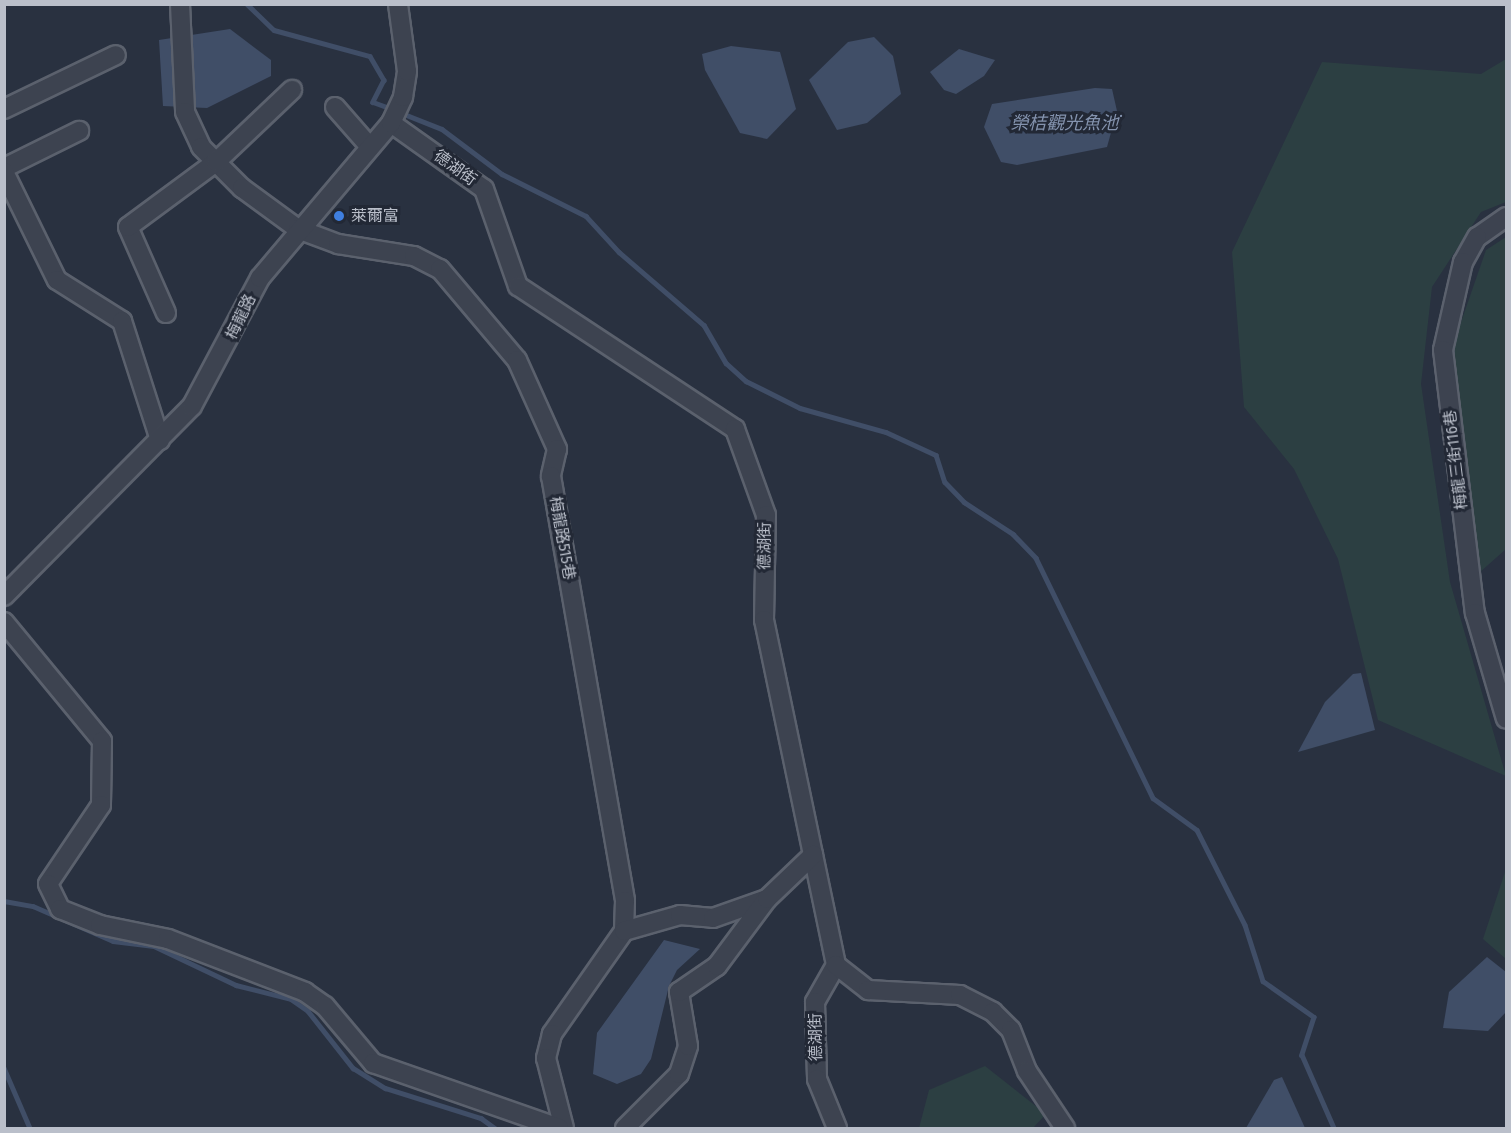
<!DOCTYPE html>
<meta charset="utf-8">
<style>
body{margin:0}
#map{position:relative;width:1511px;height:1133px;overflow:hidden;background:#293140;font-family:"Fira Sans Condensed","Noto Sans TC",sans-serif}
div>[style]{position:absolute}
.green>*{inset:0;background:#2c3f42}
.water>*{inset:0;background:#404e67}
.stream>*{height:4.5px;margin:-2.25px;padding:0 2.25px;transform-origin:2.25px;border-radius:2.25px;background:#404e67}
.roads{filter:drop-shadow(2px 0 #5b616d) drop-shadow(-2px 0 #5b616d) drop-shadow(0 2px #5b616d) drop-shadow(0 -2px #5b616d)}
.minor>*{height:18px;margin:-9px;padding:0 9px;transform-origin:9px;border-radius:9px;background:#3d4350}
.dots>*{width:16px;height:16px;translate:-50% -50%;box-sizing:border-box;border:3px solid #222835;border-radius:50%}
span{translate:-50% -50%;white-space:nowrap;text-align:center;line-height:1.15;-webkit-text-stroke:6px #222835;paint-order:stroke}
.street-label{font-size:16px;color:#babfca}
.poi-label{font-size:16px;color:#babfca}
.left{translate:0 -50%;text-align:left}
.water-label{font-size:18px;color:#8493ae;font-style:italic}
.frame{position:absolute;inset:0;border:6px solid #babfca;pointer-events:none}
</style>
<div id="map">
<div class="green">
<i style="clip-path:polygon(1506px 59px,1506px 202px,1481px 212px,1432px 287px,1421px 384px,1450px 582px,1506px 776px,1378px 720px,1338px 559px,1294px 469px,1244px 407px,1232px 252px,1322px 62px,1481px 74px)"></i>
<i style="clip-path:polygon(1506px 237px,1506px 549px,1479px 573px,1452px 348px,1486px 250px)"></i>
<i style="clip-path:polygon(1506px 869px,1506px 959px,1483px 939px)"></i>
<i style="clip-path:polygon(985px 1066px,1046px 1114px,1033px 1128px,919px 1128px,929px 1090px)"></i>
</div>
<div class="water">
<i style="clip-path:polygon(230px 29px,271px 60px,271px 76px,207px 108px,163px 106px,159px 40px)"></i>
<i style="clip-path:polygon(874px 37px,893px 56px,901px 94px,867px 123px,837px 130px,809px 80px,848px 42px)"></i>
<i style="clip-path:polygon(731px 46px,780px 52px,796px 109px,767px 139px,740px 133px,705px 70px,702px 54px)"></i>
<i style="clip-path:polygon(959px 49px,995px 60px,984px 76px,956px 94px,944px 90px,930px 72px)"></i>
<i style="clip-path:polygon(1095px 88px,1112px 89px,1117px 111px,1107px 147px,1017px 165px,1001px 162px,984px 127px,992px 104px)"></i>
<i style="clip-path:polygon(1361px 673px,1375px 730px,1298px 752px,1325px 702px,1353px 674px)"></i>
<i style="clip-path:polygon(664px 940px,700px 949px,677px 970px,669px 986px,651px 1059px,641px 1074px,617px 1084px,593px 1074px,597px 1033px)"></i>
<i style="clip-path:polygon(1487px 957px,1506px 972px,1506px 1012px,1488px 1031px,1443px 1028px,1449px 992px)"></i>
<i style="clip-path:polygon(1282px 1077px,1305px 1128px,1246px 1128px,1274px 1080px)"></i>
</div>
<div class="stream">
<i style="left:247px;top:4px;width:37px;rotate:44deg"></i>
<i style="left:274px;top:30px;width:99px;rotate:15.2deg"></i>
<i style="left:370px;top:56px;width:28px;rotate:60deg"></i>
<i style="left:384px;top:80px;width:25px;rotate:117deg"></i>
<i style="left:373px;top:102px;width:20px;rotate:20deg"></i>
<i style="left:399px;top:112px;width:46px;rotate:21.6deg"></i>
<i style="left:442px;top:129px;width:75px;rotate:36.9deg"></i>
<i style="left:502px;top:174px;width:94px;rotate:26.6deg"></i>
<i style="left:586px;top:216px;width:49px;rotate:47.5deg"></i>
<i style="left:619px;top:252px;width:112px;rotate:40.7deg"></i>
<i style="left:704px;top:325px;width:44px;rotate:59.9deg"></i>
<i style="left:726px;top:363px;width:27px;rotate:42deg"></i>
<i style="left:746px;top:381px;width:60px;rotate:26.6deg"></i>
<i style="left:800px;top:408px;width:89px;rotate:15.6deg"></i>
<i style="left:886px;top:432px;width:55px;rotate:24.7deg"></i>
<i style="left:936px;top:455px;width:28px;rotate:72deg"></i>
<i style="left:945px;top:482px;width:28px;rotate:46deg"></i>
<i style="left:964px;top:502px;width:59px;rotate:33.1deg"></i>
<i style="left:1013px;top:534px;width:33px;rotate:46deg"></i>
<i style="left:1036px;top:558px;width:267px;rotate:64deg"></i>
<i style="left:1153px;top:798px;width:54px;rotate:36deg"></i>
<i style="left:1197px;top:830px;width:106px;rotate:63.2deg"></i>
<i style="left:1245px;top:925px;width:59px;rotate:72.2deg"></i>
<i style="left:1263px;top:981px;width:62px;rotate:35.2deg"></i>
<i style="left:1314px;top:1017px;width:40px;rotate:108deg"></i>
<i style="left:1302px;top:1055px;width:80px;rotate:66.3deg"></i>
<i style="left:4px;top:901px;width:29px;rotate:10deg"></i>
<i style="left:33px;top:906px;width:87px;rotate:23.6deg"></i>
<i style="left:113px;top:941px;width:41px;rotate:7deg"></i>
<i style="left:154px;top:946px;width:91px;rotate:25.4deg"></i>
<i style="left:236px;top:985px;width:57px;rotate:14.3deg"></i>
<i style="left:291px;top:999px;width:21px;rotate:35deg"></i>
<i style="left:308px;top:1011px;width:73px;rotate:51.7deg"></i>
<i style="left:353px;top:1068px;width:38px;rotate:32deg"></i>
<i style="left:385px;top:1088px;width:101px;rotate:17.4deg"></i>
<i style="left:481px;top:1118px;width:17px;rotate:36deg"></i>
<i style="left:4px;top:1068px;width:65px;rotate:66.6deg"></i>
</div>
<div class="roads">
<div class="minor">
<i style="left:180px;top:4px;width:108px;rotate:87.3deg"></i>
<i style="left:185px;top:112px;width:38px;rotate:65deg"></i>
<i style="left:201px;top:147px;width:58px;rotate:45deg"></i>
<i style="left:242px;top:188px;width:69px;rotate:36.2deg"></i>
<i style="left:298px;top:229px;width:43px;rotate:20.6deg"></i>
<i style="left:338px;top:244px;width:77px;rotate:9deg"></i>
<i style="left:414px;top:256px;width:29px;rotate:27deg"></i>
<i style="left:440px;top:269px;width:119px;rotate:49.8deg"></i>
<i style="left:517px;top:360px;width:98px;rotate:65.8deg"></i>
<i style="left:557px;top:449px;width:28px;rotate:103deg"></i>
<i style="left:551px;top:476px;width:431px;rotate:80.1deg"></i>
<i style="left:625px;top:901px;width:30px;rotate:92deg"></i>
<i style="left:624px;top:931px;width:126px;rotate:125deg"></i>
<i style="left:552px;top:1034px;width:25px;rotate:104deg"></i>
<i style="left:546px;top:1058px;width:72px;rotate:75.6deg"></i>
<i style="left:335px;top:107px;width:53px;rotate:48.8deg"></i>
<i style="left:4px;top:109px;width:124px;rotate:-25.7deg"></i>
<i style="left:391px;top:123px;width:114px;rotate:35.4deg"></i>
<i style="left:484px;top:189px;width:103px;rotate:70.7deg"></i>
<i style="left:518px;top:286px;width:260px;rotate:33.4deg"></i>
<i style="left:735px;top:429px;width:91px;rotate:70.2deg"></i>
<i style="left:766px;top:515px;width:105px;rotate:91.1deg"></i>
<i style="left:764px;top:620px;width:352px;rotate:78.2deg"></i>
<i style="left:836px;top:965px;width:43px;rotate:119.6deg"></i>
<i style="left:815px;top:1002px;width:77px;rotate:88.5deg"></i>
<i style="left:817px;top:1079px;width:53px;rotate:67.8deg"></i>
<i style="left:4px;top:168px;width:84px;rotate:-26.3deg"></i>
<i style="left:4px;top:172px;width:120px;rotate:63.9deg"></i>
<i style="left:57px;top:280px;width:77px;rotate:32.2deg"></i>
<i style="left:122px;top:321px;width:125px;rotate:72.3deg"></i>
<i style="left:1506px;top:217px;width:35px;rotate:145deg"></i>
<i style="left:1477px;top:237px;width:29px;rotate:119deg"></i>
<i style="left:1463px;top:262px;width:90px;rotate:102.8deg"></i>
<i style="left:1443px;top:350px;width:265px;rotate:83.1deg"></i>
<i style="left:1475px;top:613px;width:110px;rotate:73.7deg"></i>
<i style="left:166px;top:313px;width:94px;rotate:-113.8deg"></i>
<i style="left:128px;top:227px;width:109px;rotate:-36.5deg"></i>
<i style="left:216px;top:162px;width:105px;rotate:-43.5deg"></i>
<i style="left:4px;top:596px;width:267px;rotate:-45.3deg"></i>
<i style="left:192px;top:406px;width:145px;rotate:-62deg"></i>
<i style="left:260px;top:278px;width:203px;rotate:-49.8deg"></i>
<i style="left:391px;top:123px;width:29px;rotate:-65deg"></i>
<i style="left:403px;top:97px;width:26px;rotate:-81deg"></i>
<i style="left:407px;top:71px;width:68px;rotate:-97.7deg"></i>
<i style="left:4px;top:622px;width:154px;rotate:50.5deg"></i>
<i style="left:102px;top:741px;width:64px;rotate:90.9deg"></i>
<i style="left:101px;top:805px;width:95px;rotate:123.9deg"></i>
<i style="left:48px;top:884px;width:28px;rotate:64deg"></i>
<i style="left:60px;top:909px;width:43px;rotate:21.8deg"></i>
<i style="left:100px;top:925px;width:69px;rotate:11.6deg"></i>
<i style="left:168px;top:939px;width:147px;rotate:21.1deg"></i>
<i style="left:305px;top:992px;width:24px;rotate:35deg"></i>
<i style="left:325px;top:1006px;width:75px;rotate:49.9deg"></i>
<i style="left:373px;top:1063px;width:197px;rotate:19.3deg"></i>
<i style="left:624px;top:931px;width:58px;rotate:-15.9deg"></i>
<i style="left:680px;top:915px;width:33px;rotate:5deg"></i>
<i style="left:713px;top:918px;width:57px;rotate:-19.4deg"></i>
<i style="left:836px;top:965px;width:41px;rotate:38deg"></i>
<i style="left:868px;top:990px;width:92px;rotate:3.1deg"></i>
<i style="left:960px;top:995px;width:37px;rotate:27deg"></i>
<i style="left:993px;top:1012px;width:25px;rotate:45deg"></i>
<i style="left:1011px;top:1030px;width:44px;rotate:68.7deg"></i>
<i style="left:1027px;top:1071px;width:69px;rotate:56.3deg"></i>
<i style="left:625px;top:1128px;width:76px;rotate:-45deg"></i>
<i style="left:679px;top:1074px;width:29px;rotate:-72deg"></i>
<i style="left:688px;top:1046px;width:55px;rotate:-99.5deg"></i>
<i style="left:679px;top:992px;width:46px;rotate:-34.4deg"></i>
<i style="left:717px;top:966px;width:84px;rotate:-53.3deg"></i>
<i style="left:767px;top:899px;width:64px;rotate:-43.7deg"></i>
</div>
</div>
<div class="dots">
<i style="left:339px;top:216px;background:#3f7fe0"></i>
</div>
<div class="street-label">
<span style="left:455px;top:168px;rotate:36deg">德湖街</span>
<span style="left:241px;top:317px;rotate:-64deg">梅龍路</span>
<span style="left:1456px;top:460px;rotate:-97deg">梅龍三街116巷</span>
<span style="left:562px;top:538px;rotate:80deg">梅龍路515巷</span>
<span style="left:765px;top:546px;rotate:-89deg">德湖街</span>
<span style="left:816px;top:1037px;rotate:-91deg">德湖街</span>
</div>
<div class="poi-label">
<span class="left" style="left:351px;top:216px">萊爾富</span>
</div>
<div class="water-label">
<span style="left:1066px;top:123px">榮桔觀光魚池˙</span>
</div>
<div class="frame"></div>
</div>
